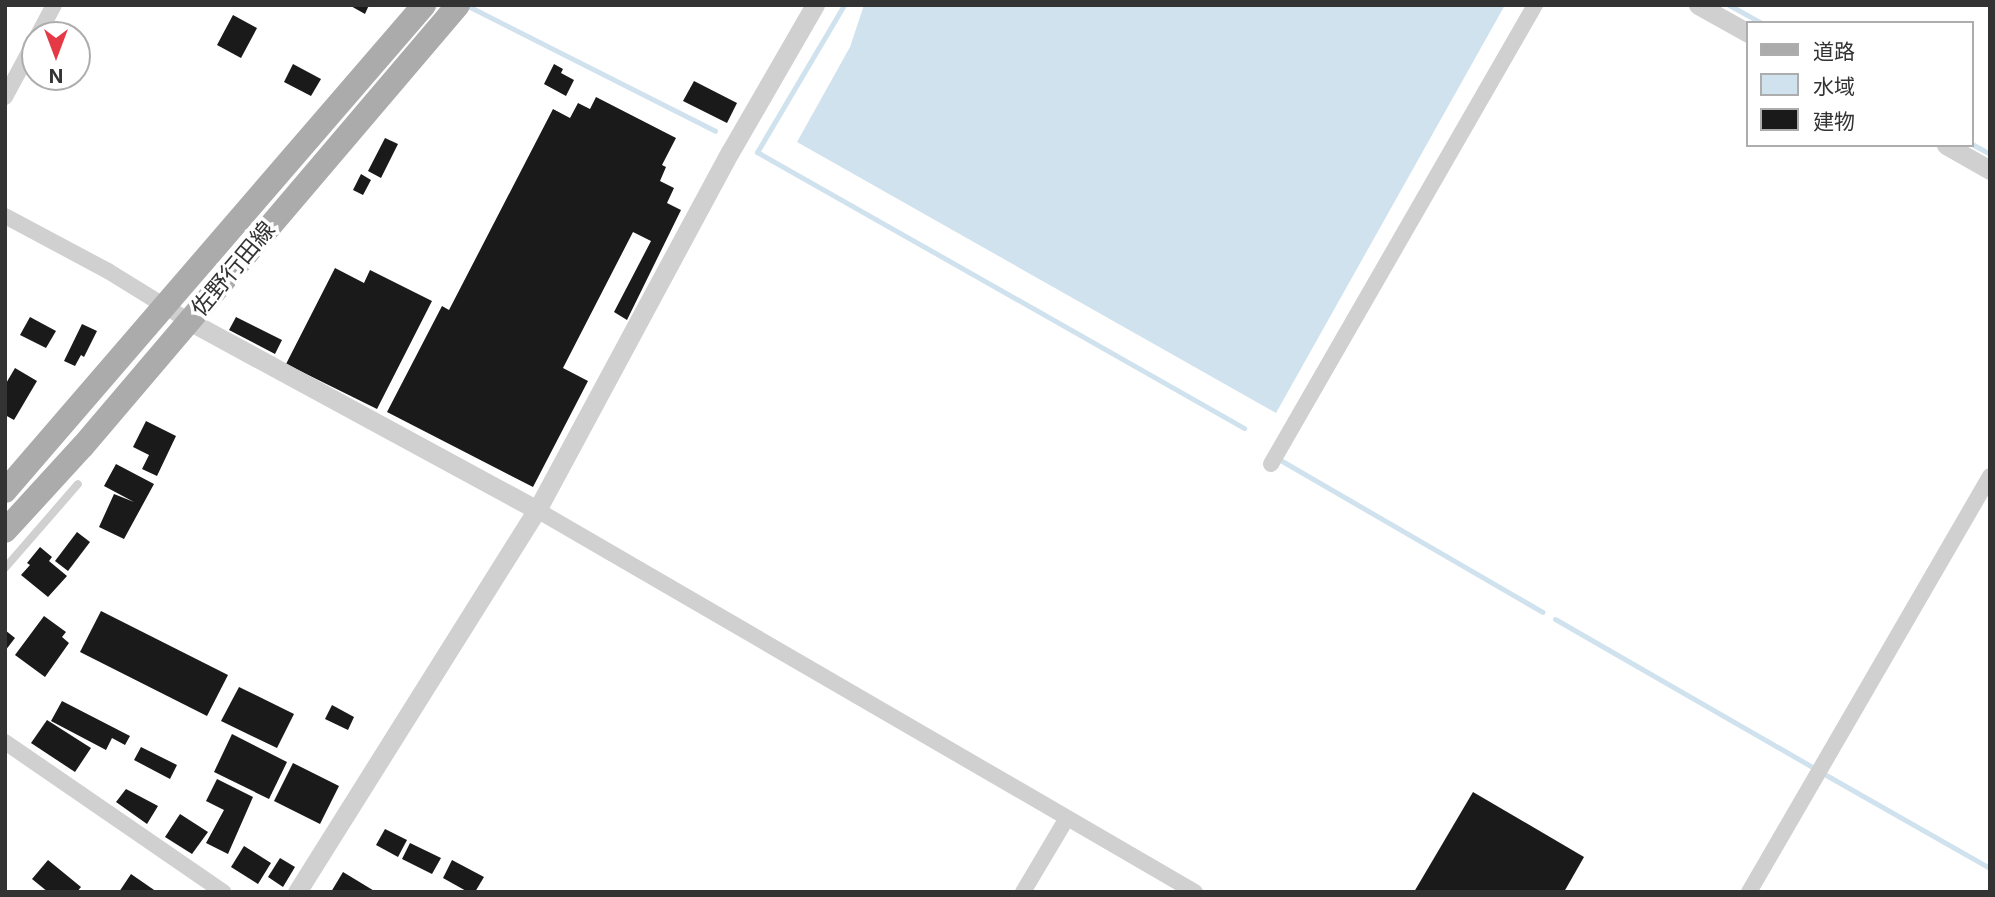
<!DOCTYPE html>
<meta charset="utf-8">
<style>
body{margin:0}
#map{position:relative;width:1995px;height:897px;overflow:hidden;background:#fff;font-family:Inter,"Noto Sans JP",sans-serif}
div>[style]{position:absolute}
.water>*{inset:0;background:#cfe2ee}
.stream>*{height:5px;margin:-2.5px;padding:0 2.5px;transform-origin:2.5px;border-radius:2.5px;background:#cfe2ee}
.building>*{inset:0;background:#1a1a1a}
.service>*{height:8px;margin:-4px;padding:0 4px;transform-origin:4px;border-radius:4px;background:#d0d0d0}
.minor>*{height:16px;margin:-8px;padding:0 8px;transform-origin:8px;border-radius:8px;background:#d0d0d0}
.tertiary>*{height:19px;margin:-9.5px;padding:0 9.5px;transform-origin:9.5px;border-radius:9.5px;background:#d0d0d0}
.primary>*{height:24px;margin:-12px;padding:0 12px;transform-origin:12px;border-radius:12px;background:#ababab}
span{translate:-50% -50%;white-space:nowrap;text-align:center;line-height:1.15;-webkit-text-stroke:7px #fff;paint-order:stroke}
.street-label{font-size:23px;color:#333}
.frame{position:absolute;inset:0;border:7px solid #333;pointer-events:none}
.legend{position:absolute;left:1746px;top:21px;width:228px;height:126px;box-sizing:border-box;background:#fff;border:2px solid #adadad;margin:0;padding:9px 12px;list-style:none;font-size:21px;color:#333}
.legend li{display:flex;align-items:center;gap:14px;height:35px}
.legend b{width:35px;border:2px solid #adadad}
.north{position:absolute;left:21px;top:21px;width:70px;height:70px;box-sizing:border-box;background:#fff;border:2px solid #adadad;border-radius:50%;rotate:180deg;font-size:19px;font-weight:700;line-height:28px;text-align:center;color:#333}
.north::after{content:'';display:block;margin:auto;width:24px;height:32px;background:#e63946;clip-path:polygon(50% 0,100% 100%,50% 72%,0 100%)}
</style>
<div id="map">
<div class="water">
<i style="clip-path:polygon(864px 5px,1505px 5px,1276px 413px,797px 142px,850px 47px)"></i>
</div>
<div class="stream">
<i style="left:466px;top:5px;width:279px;rotate:26.8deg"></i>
<i style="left:844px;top:5px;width:171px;rotate:120.6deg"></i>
<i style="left:757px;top:152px;width:560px;rotate:29.54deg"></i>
<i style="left:1729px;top:5px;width:37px;rotate:29deg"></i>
<i style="left:1972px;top:144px;width:21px;rotate:29deg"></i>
<i style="left:1282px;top:461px;width:301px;rotate:30.1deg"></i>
<i style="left:1555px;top:619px;width:295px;rotate:29.9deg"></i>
<i style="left:1826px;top:775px;width:189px;rotate:29.6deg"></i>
</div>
<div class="building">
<i style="clip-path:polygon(349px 5px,369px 5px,365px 14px)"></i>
<i style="clip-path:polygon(233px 15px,257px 28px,241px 58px,217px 45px)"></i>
<i style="clip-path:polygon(293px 64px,321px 79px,311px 96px,284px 82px)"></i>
<i style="clip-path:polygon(554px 64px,563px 69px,561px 73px,574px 80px,566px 96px,544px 84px)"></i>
<i style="clip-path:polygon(694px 81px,737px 103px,727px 123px,683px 101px)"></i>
<i style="clip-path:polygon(596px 97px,676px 138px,662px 165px,666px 167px,660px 181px,674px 188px,667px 203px,681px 210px,627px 320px,614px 312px,651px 241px,633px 232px,563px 368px,588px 381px,533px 487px,387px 412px,442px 306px,449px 310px,553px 109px,570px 118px,578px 103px,590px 109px)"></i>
<i style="clip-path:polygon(385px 138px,398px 144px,381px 178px,368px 171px)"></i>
<i style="clip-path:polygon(361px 174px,371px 180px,363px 195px,353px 190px)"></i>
<i style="clip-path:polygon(335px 268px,364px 283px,370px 270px,432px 301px,377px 409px,286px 364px)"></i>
<i style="clip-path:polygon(30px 317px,56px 331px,46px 348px,20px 335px)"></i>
<i style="clip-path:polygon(236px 317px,282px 340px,275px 354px,229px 330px)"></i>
<i style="clip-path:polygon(82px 324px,97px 331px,84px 357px,81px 355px,75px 366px,64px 361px)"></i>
<i style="clip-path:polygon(15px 368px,37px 381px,14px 420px,5px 415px,5px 385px)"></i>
<i style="clip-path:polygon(146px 421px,176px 436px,157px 476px,142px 469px,149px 455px,133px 447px)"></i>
<i style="clip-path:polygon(116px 464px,154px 484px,124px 539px,99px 527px,114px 494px,134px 502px,104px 486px)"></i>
<i style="clip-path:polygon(77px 532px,90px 542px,68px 571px,55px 561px)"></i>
<i style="clip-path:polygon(40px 547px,52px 557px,49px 561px,67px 576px,48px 597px,21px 575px,30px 565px,27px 563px)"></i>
<i style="clip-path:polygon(101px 611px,228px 675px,207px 716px,80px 652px)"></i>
<i style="clip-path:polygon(44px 616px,66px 632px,62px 637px,69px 643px,45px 677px,15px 655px)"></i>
<i style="clip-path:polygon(5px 630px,15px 638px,5px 651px)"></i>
<i style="clip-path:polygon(239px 687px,294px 714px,277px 748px,221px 721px)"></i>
<i style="clip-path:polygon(62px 701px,130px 736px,125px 745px,112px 738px,106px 750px,51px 721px)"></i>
<i style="clip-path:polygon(332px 705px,354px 717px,348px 730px,325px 719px)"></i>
<i style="clip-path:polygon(47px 720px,91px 748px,75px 772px,31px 743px)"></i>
<i style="clip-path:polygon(232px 734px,287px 762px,269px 799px,214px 772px)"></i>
<i style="clip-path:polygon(141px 747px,177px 765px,170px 779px,134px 760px)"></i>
<i style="clip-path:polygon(293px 763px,339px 786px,320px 824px,274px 801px)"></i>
<i style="clip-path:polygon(217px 779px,253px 797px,228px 854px,206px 843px,224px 810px,206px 801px)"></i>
<i style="clip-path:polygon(126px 789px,158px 806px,147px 824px,116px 802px)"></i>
<i style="clip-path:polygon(1473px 792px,1584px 857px,1564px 892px,1414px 892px)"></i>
<i style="clip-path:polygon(180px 814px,208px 832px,192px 854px,165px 837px)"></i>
<i style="clip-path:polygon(385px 829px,407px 840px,398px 857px,376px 845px)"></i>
<i style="clip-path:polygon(410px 843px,441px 858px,432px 874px,402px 859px)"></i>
<i style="clip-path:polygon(244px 846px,271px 863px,258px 884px,231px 867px)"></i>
<i style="clip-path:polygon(280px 858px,295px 867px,283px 887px,268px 877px)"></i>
<i style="clip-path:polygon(48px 860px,81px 887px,77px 892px,48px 892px,32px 879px)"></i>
<i style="clip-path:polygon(452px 860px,484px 877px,475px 892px,468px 892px,443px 878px)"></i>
<i style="clip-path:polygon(343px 872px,376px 892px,331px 892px)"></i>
<i style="clip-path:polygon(131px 874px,157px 892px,119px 892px)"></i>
</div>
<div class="service">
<i style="left:5px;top:568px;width:111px;rotate:-49deg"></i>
</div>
<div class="minor">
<i style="left:38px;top:35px;width:34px;rotate:-62deg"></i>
<i style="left:5px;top:97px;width:64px;rotate:-61.8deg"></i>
<i style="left:5px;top:216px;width:117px;rotate:28.1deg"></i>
<i style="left:108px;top:271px;width:95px;rotate:31.7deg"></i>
<i style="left:1271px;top:464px;width:530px;rotate:-60.09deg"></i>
<i style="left:537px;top:510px;width:761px;rotate:30.14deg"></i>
<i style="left:5px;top:742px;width:265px;rotate:34.5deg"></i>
<i style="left:1023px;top:892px;width:86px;rotate:-59.3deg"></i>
<i style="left:1749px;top:892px;width:481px;rotate:-59.9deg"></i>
</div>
<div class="tertiary">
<i style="left:1698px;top:5px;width:57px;rotate:29.2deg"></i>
<i style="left:1946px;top:145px;width:51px;rotate:29.6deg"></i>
<i style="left:189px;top:321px;width:396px;rotate:28.5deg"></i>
<i style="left:297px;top:892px;width:451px;rotate:-57.9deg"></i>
<i style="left:537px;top:510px;width:407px;rotate:-61.7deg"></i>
<i style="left:730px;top:152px;width:170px;rotate:-60deg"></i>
</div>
<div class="primary">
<i style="left:5px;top:491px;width:642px;rotate:-49.23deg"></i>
<i style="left:5px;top:531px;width:115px;rotate:-47.5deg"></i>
<i style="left:83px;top:446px;width:579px;rotate:-49.62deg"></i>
</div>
<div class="street-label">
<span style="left:233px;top:269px;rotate:-50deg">佐野行田線</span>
</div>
<div class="frame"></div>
<ul class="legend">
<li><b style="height:9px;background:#ababab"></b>道路</li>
<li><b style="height:19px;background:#cfe2ee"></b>水域</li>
<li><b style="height:19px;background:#1a1a1a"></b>建物</li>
</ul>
<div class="north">N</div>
</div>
